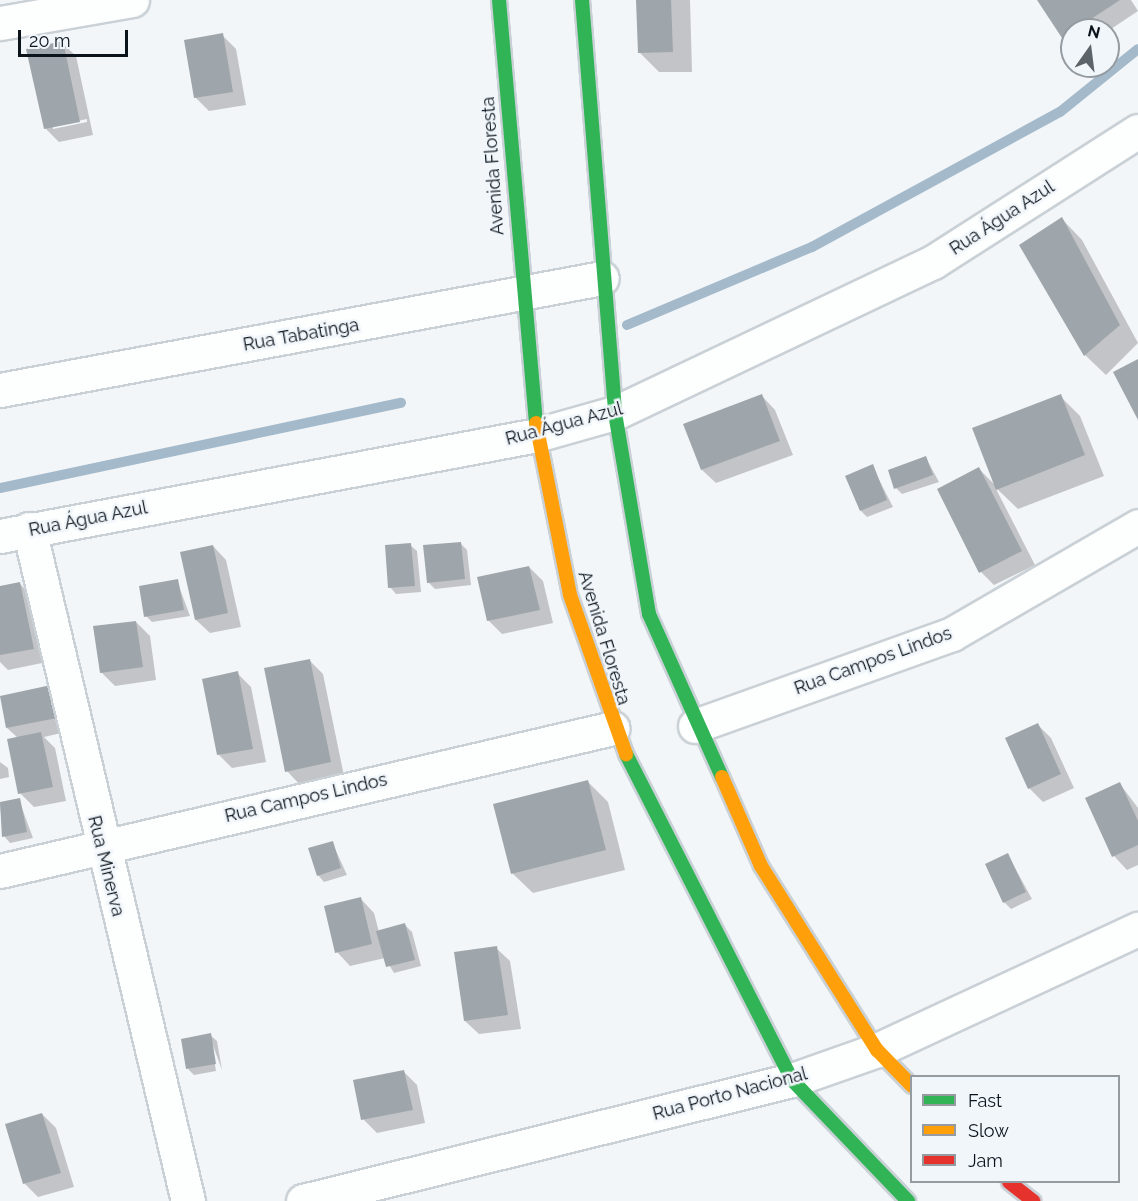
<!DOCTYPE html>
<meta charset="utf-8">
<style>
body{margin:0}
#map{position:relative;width:1138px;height:1201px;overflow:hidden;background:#f3f6f9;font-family:Raleway,sans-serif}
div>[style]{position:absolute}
.shadow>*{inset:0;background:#0003}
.stream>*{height:10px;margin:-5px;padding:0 5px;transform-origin:5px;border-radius:5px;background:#a4bacb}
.building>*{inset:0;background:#9fa6ab}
.roads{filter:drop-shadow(2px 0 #c9d1d6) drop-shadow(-2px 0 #c9d1d6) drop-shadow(0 2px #c9d1d6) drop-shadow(0 -2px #c9d1d6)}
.street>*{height:33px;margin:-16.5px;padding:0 16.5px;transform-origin:16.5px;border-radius:16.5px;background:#fdfefe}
.fast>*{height:14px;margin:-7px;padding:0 7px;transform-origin:7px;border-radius:7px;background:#30b455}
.slow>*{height:14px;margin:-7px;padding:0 7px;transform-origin:7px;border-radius:7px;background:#ff9f0a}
.jam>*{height:14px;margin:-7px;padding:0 7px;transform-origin:7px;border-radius:7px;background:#e5322d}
span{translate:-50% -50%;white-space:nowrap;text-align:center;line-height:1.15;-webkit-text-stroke:5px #f1f6fb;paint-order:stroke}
.street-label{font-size:18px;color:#0b141b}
.legend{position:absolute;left:910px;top:1075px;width:210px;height:108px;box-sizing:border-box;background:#f1f6fb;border:2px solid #959ca1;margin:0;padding:8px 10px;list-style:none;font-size:18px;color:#0b141b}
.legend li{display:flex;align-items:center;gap:12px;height:30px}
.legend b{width:30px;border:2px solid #959ca1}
.north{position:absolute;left:1060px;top:18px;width:60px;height:60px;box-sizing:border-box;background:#f1f6fb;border:2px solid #959ca1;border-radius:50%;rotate:14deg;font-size:16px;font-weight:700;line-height:24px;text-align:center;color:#0b141b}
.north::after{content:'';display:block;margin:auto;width:21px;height:27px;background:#5c6369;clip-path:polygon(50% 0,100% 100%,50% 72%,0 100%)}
.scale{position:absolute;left:18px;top:30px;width:110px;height:27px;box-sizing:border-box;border:3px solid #0b141b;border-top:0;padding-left:8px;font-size:18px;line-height:21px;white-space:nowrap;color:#0b141b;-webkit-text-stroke:4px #f1f6fb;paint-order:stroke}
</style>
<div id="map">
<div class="shadow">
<i style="clip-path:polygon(637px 0,690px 0,692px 72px,659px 72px,639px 52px)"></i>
<i style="clip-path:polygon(1038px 0,1131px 0,1138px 11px,1108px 31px,1072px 30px,1072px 46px)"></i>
<i style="clip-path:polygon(222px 35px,236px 49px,246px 105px,209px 111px,195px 97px)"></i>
<i style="clip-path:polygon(evenodd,62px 43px,76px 56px,93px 135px,59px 142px,45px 128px,62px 43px,87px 119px,87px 122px,53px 129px,53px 126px,87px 119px)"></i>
<i style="clip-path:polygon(1062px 219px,1082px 240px,1138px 343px,1106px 375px,1085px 355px,1021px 245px)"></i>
<i style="clip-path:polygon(762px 396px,775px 410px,793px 455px,716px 483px,702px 470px)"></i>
<i style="clip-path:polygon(1060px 396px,1080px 416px,1104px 476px,1018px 509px,995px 487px,1035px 565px,994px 585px,981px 572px,979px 469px,997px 487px)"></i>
<i style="clip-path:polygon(926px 458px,939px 482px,902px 494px,896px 488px)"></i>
<i style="clip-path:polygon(872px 466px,893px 507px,867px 517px,861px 511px)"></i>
<i style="clip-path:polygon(460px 543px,467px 550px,471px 585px,435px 589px,428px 582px)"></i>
<i style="clip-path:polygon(410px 545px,417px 551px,421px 592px,396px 594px,390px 587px)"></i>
<i style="clip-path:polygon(213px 546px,226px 560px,241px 627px,210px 633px,196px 620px)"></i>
<i style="clip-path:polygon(529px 567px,543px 581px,553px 623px,502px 634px,488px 620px)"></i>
<i style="clip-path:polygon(177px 581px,190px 616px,152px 622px,146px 616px)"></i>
<i style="clip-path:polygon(19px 583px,33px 597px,47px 662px,8px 670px,0 662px,0 587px)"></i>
<i style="clip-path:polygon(136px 622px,150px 636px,156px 680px,115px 686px,101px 672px)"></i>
<i style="clip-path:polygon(309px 660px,323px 674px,344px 776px,300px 785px,287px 771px)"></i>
<i style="clip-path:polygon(237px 673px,251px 687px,266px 762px,232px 768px,219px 755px)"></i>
<i style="clip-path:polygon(50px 687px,70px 731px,44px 737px,55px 748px,66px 801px,34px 807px,20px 793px,18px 738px,7px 728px)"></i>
<i style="clip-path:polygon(1037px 724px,1051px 738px,1074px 788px,1043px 802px,1029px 788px)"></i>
<i style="clip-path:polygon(0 762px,8px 768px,9px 777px,0 779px)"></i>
<i style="clip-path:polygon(588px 782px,608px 802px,625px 870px,533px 893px,512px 873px)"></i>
<i style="clip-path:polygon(1120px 784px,1138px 808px,1138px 865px,1127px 870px,1114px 856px)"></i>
<i style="clip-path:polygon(19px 800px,33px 838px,10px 843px,4px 836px,0 804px)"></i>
<i style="clip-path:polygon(332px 842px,347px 875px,324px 882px,318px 875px)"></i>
<i style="clip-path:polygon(1008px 855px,1032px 899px,1011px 909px,1004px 902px)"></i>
<i style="clip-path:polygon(361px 899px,374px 913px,379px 932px,405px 925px,412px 932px,421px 966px,394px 973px,385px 958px,350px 966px,337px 952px)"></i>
<i style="clip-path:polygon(496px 948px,510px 961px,521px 1029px,479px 1034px,465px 1021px)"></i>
<i style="clip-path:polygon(210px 1035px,217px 1041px,222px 1070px,211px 1040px,216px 1071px,194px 1075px,188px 1069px)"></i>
<i style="clip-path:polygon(403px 1071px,417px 1085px,425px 1123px,377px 1133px,363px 1119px)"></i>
<i style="clip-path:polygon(42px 1114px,56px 1128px,74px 1187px,38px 1197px,25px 1184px,7px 1125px)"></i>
</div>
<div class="stream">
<i style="left:627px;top:325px;width:201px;rotate:-22.9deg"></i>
<i style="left:812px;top:247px;width:282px;rotate:-28.6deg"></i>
<i style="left:1060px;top:112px;width:100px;rotate:-38.9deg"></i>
<i style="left:0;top:488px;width:410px;rotate:-12deg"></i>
</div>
<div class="building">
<i style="clip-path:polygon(636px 0,671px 0,673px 52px,638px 53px)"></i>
<i style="clip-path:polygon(1037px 0,1120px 0,1062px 38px)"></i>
<i style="clip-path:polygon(223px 33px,233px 92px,194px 98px,184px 40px)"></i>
<i style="clip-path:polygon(63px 41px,80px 122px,44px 129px,26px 49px)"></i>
<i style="clip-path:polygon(1062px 217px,1120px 325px,1084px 356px,1019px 245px)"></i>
<i style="clip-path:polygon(1138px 359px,1138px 420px,1113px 372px)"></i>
<i style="clip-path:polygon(762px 394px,780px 441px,701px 470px,683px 424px)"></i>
<i style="clip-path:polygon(1061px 394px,1085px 455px,996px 490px,972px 428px)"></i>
<i style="clip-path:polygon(926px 456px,933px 475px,894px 489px,888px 470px)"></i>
<i style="clip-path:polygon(873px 464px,887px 500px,860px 511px,845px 476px)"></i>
<i style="clip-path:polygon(979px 467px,1022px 551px,979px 573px,937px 489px)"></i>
<i style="clip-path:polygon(461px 542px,465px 579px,427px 583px,423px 545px)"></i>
<i style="clip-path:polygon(411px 543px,415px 586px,388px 588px,385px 545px)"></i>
<i style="clip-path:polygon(213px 545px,228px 613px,195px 620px,180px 552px)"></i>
<i style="clip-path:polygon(529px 566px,540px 610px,487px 621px,477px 577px)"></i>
<i style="clip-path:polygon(178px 579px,184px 610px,144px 617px,139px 586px)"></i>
<i style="clip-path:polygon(20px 582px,34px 649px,0 655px,0 586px)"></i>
<i style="clip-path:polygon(136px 621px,143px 667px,100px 673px,93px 626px)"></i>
<i style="clip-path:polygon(310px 659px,331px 762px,285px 772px,264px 668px)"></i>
<i style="clip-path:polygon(238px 671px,253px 749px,217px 755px,202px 679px)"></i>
<i style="clip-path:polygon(51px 685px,57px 718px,6px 728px,0 696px)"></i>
<i style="clip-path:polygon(1038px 723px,1061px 774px,1028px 789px,1005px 738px)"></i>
<i style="clip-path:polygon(41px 732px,53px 787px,18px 794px,7px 739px)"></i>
<i style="clip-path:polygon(588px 780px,606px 850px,511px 874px,493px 804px)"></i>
<i style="clip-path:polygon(1120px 782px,1138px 821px,1138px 845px,1112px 857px,1085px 798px)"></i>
<i style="clip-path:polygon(20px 798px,27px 832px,2px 837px,0 802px)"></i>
<i style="clip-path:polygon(333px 841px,341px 868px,317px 876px,308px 848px)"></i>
<i style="clip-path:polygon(1008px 853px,1026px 892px,1003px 903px,985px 864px)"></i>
<i style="clip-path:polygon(361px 897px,372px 944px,335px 953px,324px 906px)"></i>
<i style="clip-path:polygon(405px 923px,415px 960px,386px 967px,376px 931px)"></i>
<i style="clip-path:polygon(497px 946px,508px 1015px,464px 1021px,454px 952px)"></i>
<i style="clip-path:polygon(211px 1033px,216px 1064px,186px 1069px,181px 1039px)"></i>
<i style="clip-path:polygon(404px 1070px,413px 1110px,361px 1120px,353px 1080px)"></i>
<i style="clip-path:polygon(42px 1113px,61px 1173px,23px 1184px,5px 1124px)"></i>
</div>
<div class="roads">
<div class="street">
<i style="left:0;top:23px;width:134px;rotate:-9.9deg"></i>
<i style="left:0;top:390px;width:612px;rotate:-10.54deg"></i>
<i style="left:29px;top:529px;width:691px;rotate:76.69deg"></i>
<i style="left:0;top:536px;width:546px;rotate:-10.65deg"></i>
<i style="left:537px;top:435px;width:81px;rotate:-15.8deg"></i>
<i style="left:615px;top:413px;width:352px;rotate:-25.4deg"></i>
<i style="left:933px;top:262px;width:243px;rotate:-32.6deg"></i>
<i style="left:695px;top:726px;width:273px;rotate:-19.7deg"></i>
<i style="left:952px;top:634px;width:215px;rotate:-30.1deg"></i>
<i style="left:0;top:871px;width:629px;rotate:-13.13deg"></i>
<i style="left:303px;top:1201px;width:504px;rotate:-13.9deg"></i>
<i style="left:792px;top:1080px;width:90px;rotate:-19.4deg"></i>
<i style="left:877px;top:1050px;width:288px;rotate:-24.9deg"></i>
</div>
<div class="fast">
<i style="left:499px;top:0;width:425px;rotate:85deg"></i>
<i style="left:582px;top:0;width:414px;rotate:85.4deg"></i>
<i style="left:615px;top:413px;width:204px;rotate:80.4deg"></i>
<i style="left:649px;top:614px;width:179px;rotate:65.9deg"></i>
<i style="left:626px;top:754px;width:366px;rotate:63deg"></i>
<i style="left:792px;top:1080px;width:168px;rotate:46.2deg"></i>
</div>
<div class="slow">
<i style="left:536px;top:423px;width:175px;rotate:78.8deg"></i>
<i style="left:570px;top:595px;width:169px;rotate:70.6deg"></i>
<i style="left:722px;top:777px;width:97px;rotate:66.3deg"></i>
<i style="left:761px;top:866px;width:218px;rotate:57.8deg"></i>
<i style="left:877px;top:1050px;width:50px;rotate:45.8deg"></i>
</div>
<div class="jam">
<i style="left:1009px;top:1182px;width:31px;rotate:38deg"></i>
</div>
</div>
<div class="street-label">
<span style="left:493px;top:166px;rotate:-94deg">Avenida Floresta</span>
<span style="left:1002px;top:218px;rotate:-33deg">Rua Água Azul</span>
<span style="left:301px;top:335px;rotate:-10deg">Rua Tabatinga</span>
<span style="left:564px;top:424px;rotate:-15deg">Rua Água Azul</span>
<span style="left:88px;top:519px;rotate:-11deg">Rua Água Azul</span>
<span style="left:604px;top:638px;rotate:73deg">Avenida Floresta</span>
<span style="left:873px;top:661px;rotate:-20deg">Rua Campos Lindos</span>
<span style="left:306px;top:798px;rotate:-13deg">Rua Campos Lindos</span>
<span style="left:106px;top:866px;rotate:76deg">Rua Minerva</span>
<span style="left:730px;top:1094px;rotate:-15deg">Rua Porto Nacional</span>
</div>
<ul class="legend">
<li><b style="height:8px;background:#30b455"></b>Fast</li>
<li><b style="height:8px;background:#ff9f0a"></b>Slow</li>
<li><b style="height:8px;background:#e5322d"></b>Jam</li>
</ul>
<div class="north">N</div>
<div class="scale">20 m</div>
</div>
